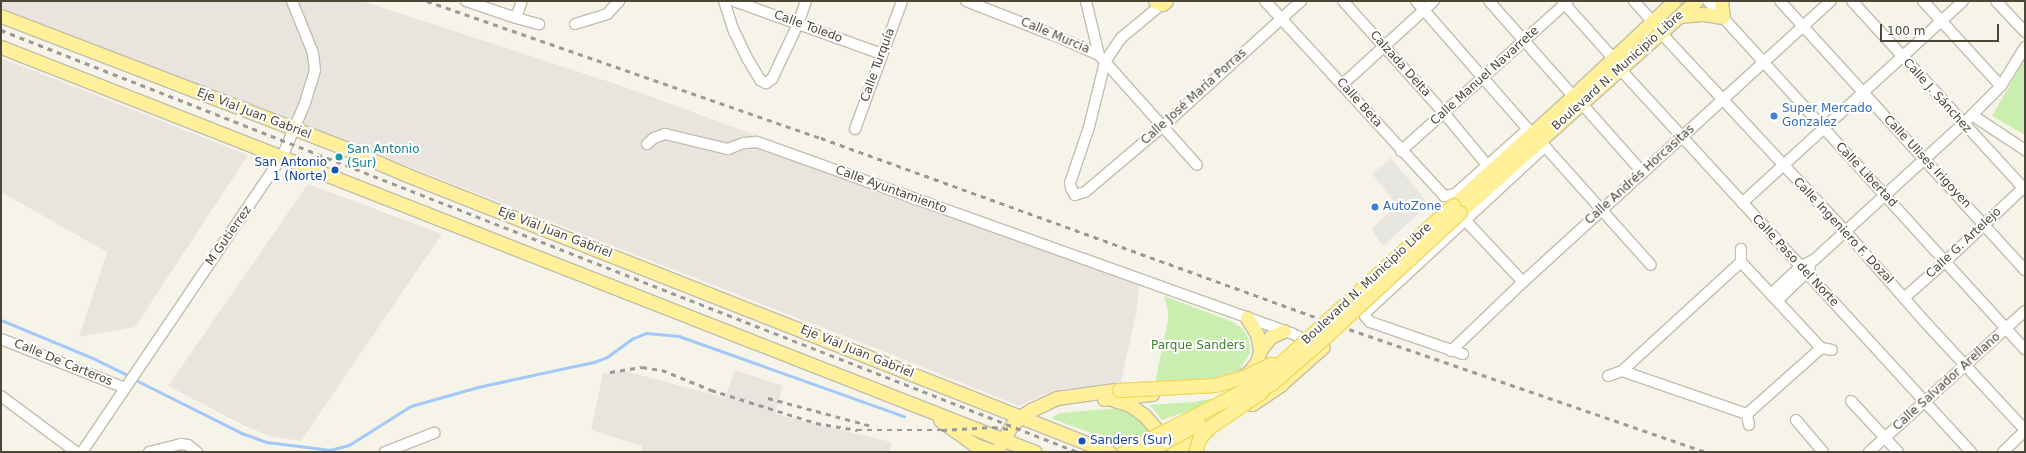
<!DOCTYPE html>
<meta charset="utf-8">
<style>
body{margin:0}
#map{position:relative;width:2026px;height:453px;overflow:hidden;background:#f6f4e9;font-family:"DejaVu Sans",sans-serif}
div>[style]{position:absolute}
.industrial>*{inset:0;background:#e9e5de}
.green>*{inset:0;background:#c9eeaf}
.parking>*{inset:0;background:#e7e6e1}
.stream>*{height:2.5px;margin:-1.25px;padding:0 1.25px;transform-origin:1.25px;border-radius:1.25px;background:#a1c8f8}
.roads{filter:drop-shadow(1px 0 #c3beab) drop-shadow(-1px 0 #c3beab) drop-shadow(0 1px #c3beab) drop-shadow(0 -1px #c3beab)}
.minor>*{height:10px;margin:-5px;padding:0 5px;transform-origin:5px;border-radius:5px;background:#fff}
.major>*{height:13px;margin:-6.5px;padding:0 6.5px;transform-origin:6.5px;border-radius:6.5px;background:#fff099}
.rail>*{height:2.5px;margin-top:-1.25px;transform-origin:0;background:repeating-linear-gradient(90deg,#999 0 5px,transparent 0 10px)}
.bridges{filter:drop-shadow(1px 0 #f0d85e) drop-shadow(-1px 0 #f0d85e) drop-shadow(0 1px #f0d85e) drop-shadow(0 -1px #f0d85e)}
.major-bridge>*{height:13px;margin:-6.5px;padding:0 6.5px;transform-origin:6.5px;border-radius:6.5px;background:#fff099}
.dots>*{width:11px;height:11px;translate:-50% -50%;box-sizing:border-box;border:2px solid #fff;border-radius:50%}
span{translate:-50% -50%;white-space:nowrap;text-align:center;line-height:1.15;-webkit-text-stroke:4px #fff;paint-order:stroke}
.street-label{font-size:12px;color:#4b4636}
.shop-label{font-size:12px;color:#366cbe}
.left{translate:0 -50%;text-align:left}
.culture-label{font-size:12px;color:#0d838f}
.transit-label{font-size:12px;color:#164399}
.right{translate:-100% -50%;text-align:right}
.park-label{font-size:12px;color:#3a8423}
.frame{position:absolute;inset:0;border:2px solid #4b4636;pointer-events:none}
.scale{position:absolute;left:1880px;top:24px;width:119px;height:18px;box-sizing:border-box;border:2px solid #4b4636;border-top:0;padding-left:5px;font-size:12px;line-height:14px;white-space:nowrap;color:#4b4636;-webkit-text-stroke:3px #fff;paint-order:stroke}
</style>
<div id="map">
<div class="industrial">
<i style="clip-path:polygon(1px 1px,362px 1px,619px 85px,937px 202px,1140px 273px,1137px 309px,1120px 387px,1064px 389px,1044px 394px,1019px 406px,888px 353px,1px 8px)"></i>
<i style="clip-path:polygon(1px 58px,248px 155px,135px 327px,79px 337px,107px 252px,1px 192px)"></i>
<i style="clip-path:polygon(308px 184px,442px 234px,301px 441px,269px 436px,241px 424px,168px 386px)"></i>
<i style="clip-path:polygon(735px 370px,783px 386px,775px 414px,891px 442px,890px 452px,641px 452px,642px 446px,591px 430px,603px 373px,625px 371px,725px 398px)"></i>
</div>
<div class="green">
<i style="clip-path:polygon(2025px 59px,2025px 135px,1992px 116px)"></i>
<i style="clip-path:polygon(1164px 296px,1233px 322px,1242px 328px,1249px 339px,1250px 353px,1238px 372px,1230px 377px,1155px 383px,1168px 320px,1168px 311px)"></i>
<i style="clip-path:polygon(1216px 398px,1217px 401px,1162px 420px,1150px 405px,1194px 402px)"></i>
<i style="clip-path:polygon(1120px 408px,1143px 423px,1150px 433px,1123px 448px,1091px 433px,1051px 418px,1060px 413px)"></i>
</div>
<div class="parking">
<i style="clip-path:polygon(1391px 158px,1429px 204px,1383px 246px,1371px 229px,1397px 205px,1372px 174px)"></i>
</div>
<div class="stream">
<i style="left:1px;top:320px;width:102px;rotate:22.5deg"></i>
<i style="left:95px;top:359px;width:39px;rotate:26deg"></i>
<i style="left:134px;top:379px;width:121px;rotate:26.6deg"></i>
<i style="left:242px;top:433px;width:27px;rotate:20deg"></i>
<i style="left:267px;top:442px;width:64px;rotate:7.2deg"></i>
<i style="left:330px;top:450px;width:20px;rotate:-15deg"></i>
<i style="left:349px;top:445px;width:73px;rotate:-32.2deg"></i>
<i style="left:411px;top:406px;width:70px;rotate:-15.8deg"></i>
<i style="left:478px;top:387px;width:119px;rotate:-12.2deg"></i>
<i style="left:594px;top:362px;width:14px;rotate:-21deg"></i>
<i style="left:607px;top:357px;width:31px;rotate:-36deg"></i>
<i style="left:632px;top:339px;width:15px;rotate:-23deg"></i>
<i style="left:646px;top:333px;width:33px;rotate:5deg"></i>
<i style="left:679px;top:336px;width:239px;rotate:19.6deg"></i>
</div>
<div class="roads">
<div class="minor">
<i style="left:466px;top:1px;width:53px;rotate:18.8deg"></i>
<i style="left:516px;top:18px;width:24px;rotate:15deg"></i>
<i style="left:724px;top:1px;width:32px;rotate:72deg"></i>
<i style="left:734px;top:31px;width:30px;rotate:64deg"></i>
<i style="left:747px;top:58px;width:26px;rotate:59deg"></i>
<i style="left:760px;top:80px;width:7px;rotate:27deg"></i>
<i style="left:766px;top:83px;width:7px;rotate:-34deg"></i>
<i style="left:772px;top:79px;width:61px;rotate:-64.7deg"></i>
<i style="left:798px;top:24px;width:24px;rotate:-71deg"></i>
<i style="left:734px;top:1px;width:157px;rotate:19.7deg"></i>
<i style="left:966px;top:1px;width:97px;rotate:21.3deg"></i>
<i style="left:1056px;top:36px;width:47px;rotate:23.8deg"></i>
<i style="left:1099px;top:55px;width:147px;rotate:48.3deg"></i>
<i style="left:1086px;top:1px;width:56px;rotate:76.5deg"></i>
<i style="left:1265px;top:1px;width:265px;rotate:47.4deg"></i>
<i style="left:1444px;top:196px;width:11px;rotate:-10deg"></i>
<i style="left:1455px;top:194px;width:95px;rotate:-41.6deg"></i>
<i style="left:1343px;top:1px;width:151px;rotate:48deg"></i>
<i style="left:1444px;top:113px;width:67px;rotate:50.4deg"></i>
<i style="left:1416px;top:1px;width:175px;rotate:48.9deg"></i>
<i style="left:1489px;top:1px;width:127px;rotate:48.5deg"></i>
<i style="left:1562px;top:1px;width:76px;rotate:48.2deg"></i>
<i style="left:1634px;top:1px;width:27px;rotate:48deg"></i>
<i style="left:1708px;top:1px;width:471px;rotate:47.7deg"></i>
<i style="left:1780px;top:1px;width:364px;rotate:47.7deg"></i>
<i style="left:1852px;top:1px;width:256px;rotate:47.5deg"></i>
<i style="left:1923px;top:1px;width:115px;rotate:47.5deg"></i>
<i style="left:1996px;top:1px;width:42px;rotate:46.9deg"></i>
<i style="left:1162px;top:4px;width:53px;rotate:140.3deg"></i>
<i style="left:1121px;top:38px;width:29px;rotate:124deg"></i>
<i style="left:1105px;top:62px;width:67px;rotate:103.8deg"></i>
<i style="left:1089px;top:127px;width:59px;rotate:108.7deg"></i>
<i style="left:1070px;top:183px;width:5px;rotate:79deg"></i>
<i style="left:1071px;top:188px;width:8px;rotate:60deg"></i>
<i style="left:1075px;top:195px;width:10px;rotate:-17deg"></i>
<i style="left:1085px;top:192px;width:101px;rotate:-40.2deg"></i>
<i style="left:1162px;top:127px;width:188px;rotate:-42.2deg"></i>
<i style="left:516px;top:18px;width:18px;rotate:-71deg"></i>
<i style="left:575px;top:24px;width:34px;rotate:-17deg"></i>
<i style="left:607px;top:14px;width:18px;rotate:-47deg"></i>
<i style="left:1661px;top:33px;width:272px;rotate:47.1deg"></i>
<i style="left:1846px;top:232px;width:121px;rotate:48.7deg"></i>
<i style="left:1926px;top:323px;width:146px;rotate:47.2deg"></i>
<i style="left:1620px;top:69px;width:520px;rotate:47.5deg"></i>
<i style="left:1343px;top:84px;width:123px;rotate:-42.4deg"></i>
<i style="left:1582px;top:104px;width:92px;rotate:48.5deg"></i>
<i style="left:1972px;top:115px;width:64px;rotate:33.4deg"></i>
<i style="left:855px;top:129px;width:136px;rotate:-69.8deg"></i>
<i style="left:1540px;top:141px;width:166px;rotate:48.2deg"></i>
<i style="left:647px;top:144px;width:9px;rotate:-41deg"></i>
<i style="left:654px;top:138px;width:12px;rotate:-20deg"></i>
<i style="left:665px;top:134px;width:65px;rotate:13.4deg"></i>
<i style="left:728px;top:149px;width:17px;rotate:-21deg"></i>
<i style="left:744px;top:143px;width:13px;rotate:-4deg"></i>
<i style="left:757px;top:142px;width:347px;rotate:19.7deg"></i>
<i style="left:1084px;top:259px;width:220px;rotate:19.7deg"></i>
<i style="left:1291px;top:333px;width:23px;rotate:25deg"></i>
<i style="left:1401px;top:151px;width:224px;rotate:-41.9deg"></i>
<i style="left:1742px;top:203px;width:299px;rotate:-42.4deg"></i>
<i style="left:1465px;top:220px;width:85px;rotate:46.9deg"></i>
<i style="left:1741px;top:262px;width:117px;rotate:47.1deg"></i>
<i style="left:1741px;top:262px;width:13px;rotate:-90deg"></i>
<i style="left:1771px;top:294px;width:41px;rotate:-43deg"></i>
<i style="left:1801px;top:266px;width:14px;rotate:-25deg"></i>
<i style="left:1814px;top:260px;width:202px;rotate:-42.4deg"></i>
<i style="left:1963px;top:124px;width:54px;rotate:-45deg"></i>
<i style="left:2001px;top:86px;width:46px;rotate:-58.4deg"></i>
<i style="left:1904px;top:298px;width:56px;rotate:-41.4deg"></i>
<i style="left:1946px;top:261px;width:106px;rotate:-43.5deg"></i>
<i style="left:1778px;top:300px;width:40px;rotate:-44deg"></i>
<i style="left:1807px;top:272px;width:7px;rotate:-63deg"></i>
<i style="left:1px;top:339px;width:133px;rotate:21.6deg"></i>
<i style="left:1821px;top:348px;width:11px;rotate:10deg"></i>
<i style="left:1451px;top:351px;width:100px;rotate:-43.8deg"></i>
<i style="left:1523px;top:282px;width:417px;rotate:-42.4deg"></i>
<i style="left:1463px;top:354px;width:98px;rotate:-161deg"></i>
<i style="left:1370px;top:322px;width:8px;rotate:-130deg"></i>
<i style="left:1365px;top:316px;width:4px;rotate:-76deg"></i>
<i style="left:1366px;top:312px;width:244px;rotate:-42.8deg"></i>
<i style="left:1622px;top:371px;width:132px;rotate:19deg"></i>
<i style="left:1608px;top:376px;width:15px;rotate:-20deg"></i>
<i style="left:1622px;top:371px;width:161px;rotate:-42.5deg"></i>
<i style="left:1px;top:396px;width:94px;rotate:36.7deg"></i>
<i style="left:1851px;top:401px;width:69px;rotate:47.3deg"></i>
<i style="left:1747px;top:414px;width:99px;rotate:-41.7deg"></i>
<i style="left:1747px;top:414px;width:11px;rotate:80deg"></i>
<i style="left:1796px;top:420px;width:42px;rotate:49.8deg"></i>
<i style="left:82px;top:452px;width:356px;rotate:-55.9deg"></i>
<i style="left:282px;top:157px;width:59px;rotate:-66.9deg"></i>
<i style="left:305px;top:103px;width:34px;rotate:-73deg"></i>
<i style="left:315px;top:70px;width:17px;rotate:-97deg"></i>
<i style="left:313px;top:53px;width:56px;rotate:-112deg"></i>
<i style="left:149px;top:452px;width:33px;rotate:-14deg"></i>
<i style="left:181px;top:444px;width:7px;rotate:8deg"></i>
<i style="left:188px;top:445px;width:11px;rotate:38deg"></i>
<i style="left:385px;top:452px;width:53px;rotate:-21.2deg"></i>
<i style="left:1869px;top:452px;width:210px;rotate:-42.1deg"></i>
<i style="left:2003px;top:452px;width:30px;rotate:-44deg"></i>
</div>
<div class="major">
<i style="left:1155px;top:1px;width:8px;rotate:23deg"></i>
<i style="left:1162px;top:4px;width:5px;rotate:-37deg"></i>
<i style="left:1px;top:16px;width:368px;rotate:21deg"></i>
<i style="left:344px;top:148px;width:69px;rotate:23.2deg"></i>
<i style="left:407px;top:175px;width:755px;rotate:21.53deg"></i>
<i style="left:1679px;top:16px;width:25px;rotate:-5deg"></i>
<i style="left:1704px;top:14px;width:19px;rotate:9deg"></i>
<i style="left:1723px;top:17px;width:16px;rotate:-97deg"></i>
<i style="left:1px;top:47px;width:1110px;rotate:21.39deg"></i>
<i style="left:1453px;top:205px;width:162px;rotate:-42.2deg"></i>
<i style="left:1573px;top:96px;width:139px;rotate:-43.2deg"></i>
<i style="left:1460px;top:212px;width:317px;rotate:-41.8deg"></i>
<i style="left:1260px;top:350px;width:16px;rotate:-52deg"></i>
<i style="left:1270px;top:337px;width:15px;rotate:-23deg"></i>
<i style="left:1243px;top:376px;width:9px;rotate:-36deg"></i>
<i style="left:1250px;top:371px;width:11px;rotate:-52deg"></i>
<i style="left:1257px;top:362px;width:12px;rotate:-76deg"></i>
<i style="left:1260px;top:350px;width:16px;rotate:-101deg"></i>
<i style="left:1257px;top:334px;width:19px;rotate:-122deg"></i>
<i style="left:1104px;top:399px;width:48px;rotate:-5.9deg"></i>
<i style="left:1114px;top:400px;width:17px;rotate:17deg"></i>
<i style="left:1130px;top:405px;width:17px;rotate:36deg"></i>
<i style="left:1144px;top:415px;width:18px;rotate:49deg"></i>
<i style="left:1156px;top:429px;width:16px;rotate:63deg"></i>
<i style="left:1252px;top:404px;width:34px;rotate:-34deg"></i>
<i style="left:1280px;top:385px;width:57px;rotate:-41.5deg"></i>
<i style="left:940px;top:420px;width:43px;rotate:35.5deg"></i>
<i style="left:975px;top:445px;width:21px;rotate:19deg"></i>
<i style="left:996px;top:452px;width:30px;rotate:-60deg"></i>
<i style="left:1011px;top:426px;width:14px;rotate:-45deg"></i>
<i style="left:1021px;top:416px;width:12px;rotate:-31deg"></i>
<i style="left:1031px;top:410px;width:29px;rotate:-25deg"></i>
<i style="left:1057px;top:398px;width:59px;rotate:-7.9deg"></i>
<i style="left:1173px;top:452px;width:40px;rotate:-32.9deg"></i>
</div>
</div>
<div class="rail">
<i style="left:427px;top:1px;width:417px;rotate:19.2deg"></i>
<i style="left:821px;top:138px;width:552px;rotate:19.91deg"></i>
<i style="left:1340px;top:326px;width:386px;rotate:19deg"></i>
<i style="left:1px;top:30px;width:1157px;rotate:21.4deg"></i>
<i style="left:610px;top:372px;width:32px;rotate:-9deg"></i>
<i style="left:642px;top:367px;width:20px;rotate:9deg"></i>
<i style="left:662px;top:370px;width:53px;rotate:22.2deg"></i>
<i style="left:711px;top:390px;width:110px;rotate:17.4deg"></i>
<i style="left:816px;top:423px;width:42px;rotate:9.7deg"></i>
<i style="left:857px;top:430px;width:85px"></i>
<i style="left:942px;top:430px;width:51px;rotate:-3.4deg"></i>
<i style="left:993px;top:427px;width:16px;rotate:7deg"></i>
<i style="left:768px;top:398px;width:108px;rotate:15.1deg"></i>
</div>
<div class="bridges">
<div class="major-bridge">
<i style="left:1119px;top:390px;width:96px;rotate:-3deg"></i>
<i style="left:1215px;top:385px;width:32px;rotate:-16deg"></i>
<i style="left:1246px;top:376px;width:28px;rotate:-26deg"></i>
<i style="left:1251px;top:394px;width:22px;rotate:-27deg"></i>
<i style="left:1271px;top:384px;width:70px;rotate:-41deg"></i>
<i style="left:1324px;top:338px;width:185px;rotate:-42.8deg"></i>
<i style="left:1124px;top:452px;width:125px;rotate:-27.2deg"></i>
<i style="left:1235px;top:395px;width:22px;rotate:-30deg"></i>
<i style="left:1254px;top:384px;width:24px;rotate:-36deg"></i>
<i style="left:1273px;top:370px;width:244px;rotate:-42.5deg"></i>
<i style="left:1146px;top:452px;width:60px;rotate:-28.7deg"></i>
<i style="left:1195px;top:452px;width:14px;rotate:-73deg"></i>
<i style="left:1199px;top:439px;width:14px;rotate:-51deg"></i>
<i style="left:1208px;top:428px;width:64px;rotate:-34.2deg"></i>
</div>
</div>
<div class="dots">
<i style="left:1774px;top:116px;background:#3f7fe0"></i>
<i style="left:339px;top:157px;background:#0f9aa8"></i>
<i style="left:335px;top:170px;background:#1a4fb4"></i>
<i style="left:1375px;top:207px;background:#3f7fe0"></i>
<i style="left:1082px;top:441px;background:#1a4fb4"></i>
</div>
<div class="street-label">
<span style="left:808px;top:27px;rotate:20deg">Calle Toledo</span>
<span style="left:1055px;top:36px;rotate:23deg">Calle Murcia</span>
<span style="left:1400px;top:64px;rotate:48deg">Calzada Delta</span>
<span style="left:878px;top:65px;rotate:-70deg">Calle Turquía</span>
<span style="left:1618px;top:71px;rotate:-42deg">Boulevard N. Municipio Libre</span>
<span style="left:1485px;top:76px;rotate:-42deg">Calle Manuel Navarrete</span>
<span style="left:1937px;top:96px;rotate:48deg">Calle J. Sánchez</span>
<span style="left:1194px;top:97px;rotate:-42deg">Calle José María Porras</span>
<span style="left:1359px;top:103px;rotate:48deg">Calle Beta</span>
<span style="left:254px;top:114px;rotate:21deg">Eje Vial Juan Gabriel</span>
<span style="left:1927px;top:162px;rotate:47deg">Calle Ulises Irigoyen</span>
<span style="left:1640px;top:175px;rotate:-42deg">Calle Andrés Horcasitas</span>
<span style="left:1866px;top:175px;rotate:47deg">Calle Libertad</span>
<span style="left:891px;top:190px;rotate:20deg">Calle Ayuntamiento</span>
<span style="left:1843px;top:231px;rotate:47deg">Calle Ingeniero F. Dozal</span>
<span style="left:555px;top:233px;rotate:21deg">Eje Vial Juan Gabriel</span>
<span style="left:229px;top:236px;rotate:-55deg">M Gutierrez</span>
<span style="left:1964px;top:243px;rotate:-43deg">Calle G. Artelejo</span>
<span style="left:1795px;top:261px;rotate:47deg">Calle Paso del Norte</span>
<span style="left:1367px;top:284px;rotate:-43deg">Boulevard N. Municipio Libre</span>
<span style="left:857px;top:352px;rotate:22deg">Eje Vial Juan Gabriel</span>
<span style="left:63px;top:363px;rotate:22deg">Calle De Carteros</span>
<span style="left:1947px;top:382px;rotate:-42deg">Calle Salvador Arellano</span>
</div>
<div class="shop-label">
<span class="left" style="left:1782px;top:116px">Super Mercado<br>Gonzalez</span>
<span class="left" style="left:1383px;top:207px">AutoZone</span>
</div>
<div class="culture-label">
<span class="left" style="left:347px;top:157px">San Antonio<br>(Sur)</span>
</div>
<div class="transit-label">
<span class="right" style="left:327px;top:170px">San Antonio<br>1 (Norte)</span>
<span class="left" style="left:1090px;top:441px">Sanders (Sur)</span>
</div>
<div class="park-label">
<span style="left:1198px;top:346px">Parque Sanders</span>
</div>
<div class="frame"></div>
<div class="scale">100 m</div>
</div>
